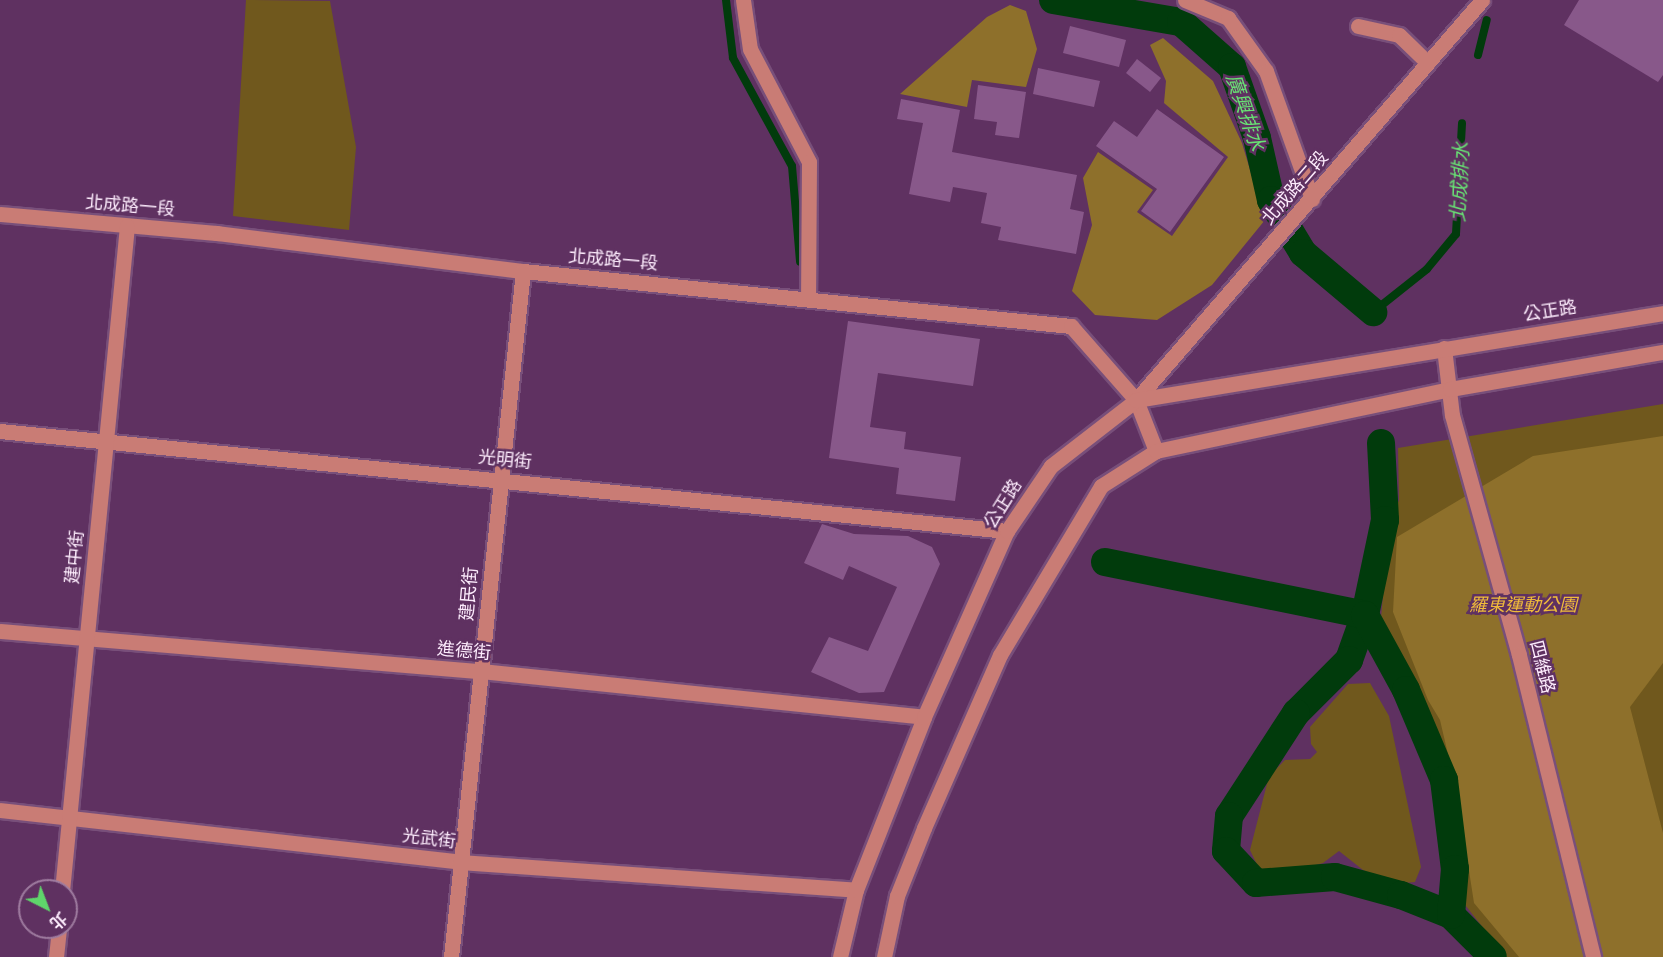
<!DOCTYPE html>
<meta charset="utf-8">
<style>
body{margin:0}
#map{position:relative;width:1663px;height:957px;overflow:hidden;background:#5f3161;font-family:Lora,"Noto Sans TC",serif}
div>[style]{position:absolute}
.green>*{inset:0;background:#70581d}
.forest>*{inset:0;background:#8e702b}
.stream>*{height:8px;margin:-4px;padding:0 4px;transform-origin:4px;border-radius:4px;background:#013b0c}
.canal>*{height:28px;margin:-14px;padding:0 14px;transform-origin:14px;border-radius:14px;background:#013b0c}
.building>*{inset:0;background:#88588a}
.roads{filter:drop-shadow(2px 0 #784f7a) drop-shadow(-2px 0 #784f7a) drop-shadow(0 2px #784f7a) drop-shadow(0 -2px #784f7a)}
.minor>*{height:15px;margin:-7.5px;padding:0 7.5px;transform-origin:7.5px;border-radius:7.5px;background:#c97c75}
span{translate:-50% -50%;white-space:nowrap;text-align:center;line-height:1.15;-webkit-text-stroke:5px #5f3161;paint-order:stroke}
.street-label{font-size:18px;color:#fcebfc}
.park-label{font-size:18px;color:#efbb3b;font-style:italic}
.water-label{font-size:20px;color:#68e374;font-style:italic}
.north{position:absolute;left:18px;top:879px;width:60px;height:60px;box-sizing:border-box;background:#5f3161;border:2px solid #9e7b9f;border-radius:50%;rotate:138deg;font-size:16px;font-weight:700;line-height:24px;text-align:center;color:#fcebfc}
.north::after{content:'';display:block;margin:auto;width:21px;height:27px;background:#5fd56b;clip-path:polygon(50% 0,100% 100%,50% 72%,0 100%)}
</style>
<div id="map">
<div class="green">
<i style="clip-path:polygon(246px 0,330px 1px,356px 147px,349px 230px,233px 216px)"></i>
<i style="clip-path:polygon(1663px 404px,1663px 957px,1506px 957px,1462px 901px,1430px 735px,1379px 641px,1389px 526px,1399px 500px,1398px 448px)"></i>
<i style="clip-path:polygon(1370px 683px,1389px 716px,1421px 867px,1415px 882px,1393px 884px,1363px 870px,1339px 851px,1323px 863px,1287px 873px,1260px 871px,1250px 850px,1269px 776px,1285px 760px,1310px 759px,1317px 752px,1311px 744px,1310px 727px,1348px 684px)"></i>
</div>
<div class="forest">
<i style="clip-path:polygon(1010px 5px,1026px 11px,1037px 49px,1026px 87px,972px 80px,967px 107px,900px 94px,987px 17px)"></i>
<i style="clip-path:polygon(1163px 38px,1213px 81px,1242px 143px,1265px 220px,1212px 285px,1157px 320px,1095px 315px,1072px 291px,1092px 225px,1083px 178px,1098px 152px,1153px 190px,1137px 212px,1172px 236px,1228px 157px,1164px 103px,1166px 81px,1150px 45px)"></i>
<i style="clip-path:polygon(1663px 436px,1663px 663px,1630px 707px,1663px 833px,1663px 957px,1519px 957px,1474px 903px,1457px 793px,1440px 720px,1428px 700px,1393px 612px,1397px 537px,1533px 456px)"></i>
</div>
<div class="stream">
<i style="left:726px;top:0;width:58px;rotate:83.1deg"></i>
<i style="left:733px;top:58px;width:123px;rotate:61.4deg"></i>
<i style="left:792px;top:166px;width:96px;rotate:85.2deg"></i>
<i style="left:1478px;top:55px;width:36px;rotate:-76deg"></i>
<i style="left:1373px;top:312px;width:69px;rotate:-38.5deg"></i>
<i style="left:1427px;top:269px;width:45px;rotate:-50.4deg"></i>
<i style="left:1456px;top:234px;width:111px;rotate:-86.9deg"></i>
</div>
<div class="canal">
<i style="left:1053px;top:0;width:130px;rotate:9.8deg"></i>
<i style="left:1181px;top:22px;width:68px;rotate:41.4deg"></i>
<i style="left:1232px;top:67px;width:75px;rotate:70.6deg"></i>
<i style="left:1257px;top:138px;width:64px;rotate:77.3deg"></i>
<i style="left:1271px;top:200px;width:62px;rotate:58.9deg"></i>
<i style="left:1303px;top:253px;width:92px;rotate:40.1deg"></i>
<i style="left:1381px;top:443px;width:77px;rotate:87deg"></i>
<i style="left:1385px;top:520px;width:97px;rotate:101.9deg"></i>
<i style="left:1365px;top:615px;width:48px;rotate:109.6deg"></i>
<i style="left:1349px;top:660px;width:75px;rotate:135deg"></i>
<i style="left:1296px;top:713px;width:123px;rotate:123deg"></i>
<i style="left:1229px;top:816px;width:35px;rotate:95deg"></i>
<i style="left:1226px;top:851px;width:44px;rotate:46.8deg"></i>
<i style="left:1256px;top:883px;width:79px;rotate:-4.3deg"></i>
<i style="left:1335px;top:877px;width:68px;rotate:15.3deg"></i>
<i style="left:1401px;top:895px;width:54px;rotate:21.8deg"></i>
<i style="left:1451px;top:915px;width:59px;rotate:45deg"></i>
<i style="left:1105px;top:562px;width:265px;rotate:11.5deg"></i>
<i style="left:1365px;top:615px;width:85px;rotate:61.3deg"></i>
<i style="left:1406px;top:690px;width:98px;rotate:67.1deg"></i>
<i style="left:1444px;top:780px;width:90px;rotate:83deg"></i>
<i style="left:1455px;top:869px;width:46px;rotate:95deg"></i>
</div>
<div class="building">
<i style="clip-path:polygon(1579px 0,1663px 0,1663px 75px,1658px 82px,1564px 25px)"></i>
<i style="clip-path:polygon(1070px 26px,1126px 40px,1119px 67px,1063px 53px)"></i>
<i style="clip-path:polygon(1137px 59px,1161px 78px,1150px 92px,1126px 73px)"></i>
<i style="clip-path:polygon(1038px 68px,1100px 81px,1094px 107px,1033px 94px)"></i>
<i style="clip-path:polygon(978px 85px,1026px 92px,1019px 138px,995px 135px,997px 122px,974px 119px)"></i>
<i style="clip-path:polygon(901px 99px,960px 110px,952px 152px,1077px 175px,1070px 209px,1084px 212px,1076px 254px,998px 240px,1001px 227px,981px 223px,987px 193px,953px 187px,950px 202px,909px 194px,923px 123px,897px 119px)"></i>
<i style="clip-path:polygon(1157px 109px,1224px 157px,1170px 232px,1141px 211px,1157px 189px,1096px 146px,1114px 121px,1137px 137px)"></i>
<i style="clip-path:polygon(848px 321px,980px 339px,973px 386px,878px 373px,870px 427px,906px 432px,904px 449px,961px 457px,955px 501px,896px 494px,899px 468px,829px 458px)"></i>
<i style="clip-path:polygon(822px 524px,854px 534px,908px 536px,932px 547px,940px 564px,884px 692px,859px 693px,811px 672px,829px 637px,868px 651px,897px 587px,849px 566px,843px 580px,804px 563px)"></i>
</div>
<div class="roads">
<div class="minor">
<i style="left:743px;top:0;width:49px;rotate:81.9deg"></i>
<i style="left:750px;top:49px;width:127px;rotate:62.4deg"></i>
<i style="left:809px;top:162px;width:135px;rotate:90.4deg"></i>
<i style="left:1185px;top:0;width:47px;rotate:22.7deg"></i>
<i style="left:1228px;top:18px;width:65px;rotate:54.4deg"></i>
<i style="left:1266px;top:71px;width:136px;rotate:70.2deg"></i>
<i style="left:1358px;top:26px;width:42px;rotate:12.4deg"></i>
<i style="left:1399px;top:35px;width:40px;rotate:44deg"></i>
<i style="left:0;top:214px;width:218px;rotate:5deg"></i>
<i style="left:217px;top:233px;width:308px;rotate:7.1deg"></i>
<i style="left:523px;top:271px;width:551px;rotate:5.73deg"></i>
<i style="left:1071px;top:326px;width:98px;rotate:48.7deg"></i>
<i style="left:1136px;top:400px;width:55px;rotate:68.6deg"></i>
<i style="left:1444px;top:348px;width:67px;rotate:83.2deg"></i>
<i style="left:1452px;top:415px;width:249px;rotate:74.4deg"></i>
<i style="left:1519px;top:655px;width:311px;rotate:76.2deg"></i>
<i style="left:1136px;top:400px;width:529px;rotate:-49.14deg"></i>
<i style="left:0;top:431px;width:1012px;rotate:5.67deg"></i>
<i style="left:0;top:631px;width:483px;rotate:4.8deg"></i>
<i style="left:481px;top:671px;width:445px;rotate:5.9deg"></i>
<i style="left:0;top:810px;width:463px;rotate:6.4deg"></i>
<i style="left:460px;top:862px;width:397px;rotate:4deg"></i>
<i style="left:62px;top:891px;width:668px;rotate:-84.42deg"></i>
<i style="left:56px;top:957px;width:30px;rotate:-84deg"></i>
<i style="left:451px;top:957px;width:690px;rotate:-84.01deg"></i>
<i style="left:840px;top:957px;width:69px;rotate:-76.6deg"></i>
<i style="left:856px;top:890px;width:186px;rotate:-68.5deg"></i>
<i style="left:924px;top:717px;width:204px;rotate:-66deg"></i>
<i style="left:1007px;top:531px;width:78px;rotate:-55.9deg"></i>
<i style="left:1051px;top:466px;width:108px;rotate:-37.8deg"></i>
<i style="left:1136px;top:400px;width:534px;rotate:-9.37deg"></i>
<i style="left:884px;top:957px;width:62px;rotate:-78deg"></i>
<i style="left:897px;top:896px;width:73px;rotate:-68.3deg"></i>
<i style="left:924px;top:828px;width:189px;rotate:-66.3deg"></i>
<i style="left:1000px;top:655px;width:197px;rotate:-59.1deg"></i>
<i style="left:1101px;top:486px;width:65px;rotate:-32.5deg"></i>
<i style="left:1156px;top:451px;width:300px;rotate:-11.9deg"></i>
<i style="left:1450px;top:389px;width:216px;rotate:-9.9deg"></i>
</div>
</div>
<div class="street-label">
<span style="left:1295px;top:188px;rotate:-49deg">北成路二段</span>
<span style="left:130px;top:206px;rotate:5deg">北成路一段</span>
<span style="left:613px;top:260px;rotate:5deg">北成路一段</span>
<span style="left:1550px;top:311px;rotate:-9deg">公正路</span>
<span style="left:505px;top:460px;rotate:6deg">光明街</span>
<span style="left:1003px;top:504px;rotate:-58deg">公正路</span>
<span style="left:75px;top:557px;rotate:-84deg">建中街</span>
<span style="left:469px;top:594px;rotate:-85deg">建民街</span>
<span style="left:464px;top:651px;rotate:5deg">進德街</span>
<span style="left:1542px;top:667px;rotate:76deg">四維路</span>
<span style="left:429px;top:839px;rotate:7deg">光武街</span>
</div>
<div class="park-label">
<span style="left:1523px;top:605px">羅東運動公園</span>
</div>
<div class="water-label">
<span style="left:1246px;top:112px;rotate:71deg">廣興排水</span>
<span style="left:1459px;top:182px;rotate:-87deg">北成排水</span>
</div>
<div class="north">北</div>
</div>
